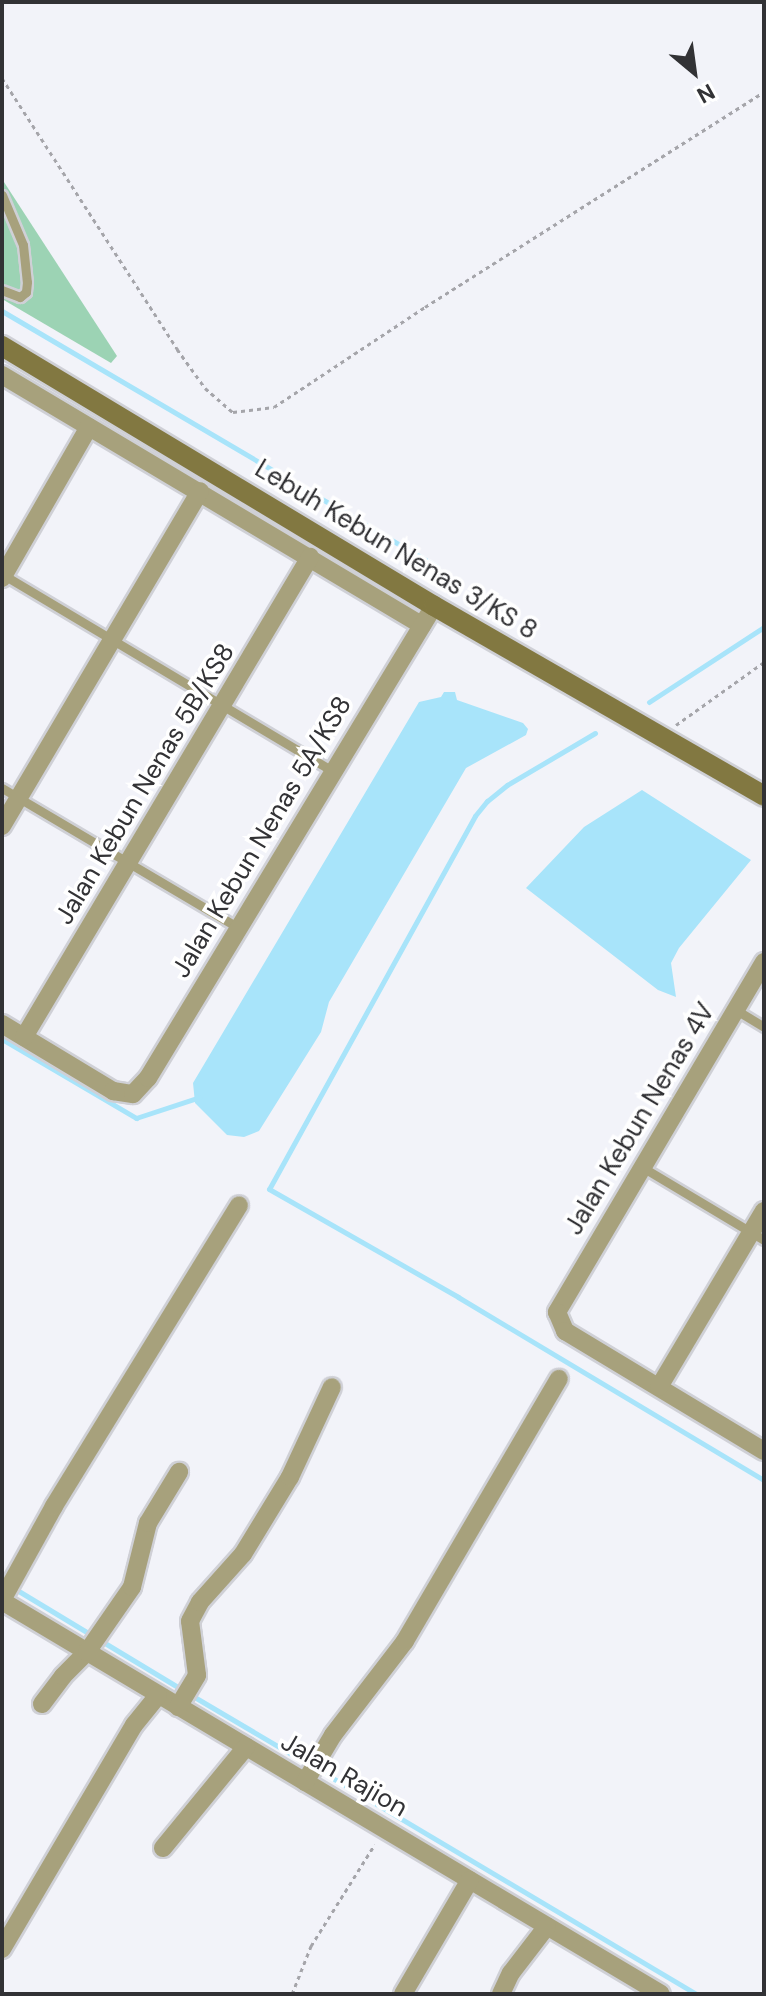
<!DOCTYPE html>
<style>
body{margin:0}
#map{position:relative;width:766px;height:1996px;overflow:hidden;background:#f2f3f9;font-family:"DM Sans",sans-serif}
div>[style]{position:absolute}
.green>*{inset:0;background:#9cd3b4}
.water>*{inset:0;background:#a8e4fa}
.stream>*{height:5px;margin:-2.5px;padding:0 2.5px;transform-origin:2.5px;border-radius:2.5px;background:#a8e4fa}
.path>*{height:3px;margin-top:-1.5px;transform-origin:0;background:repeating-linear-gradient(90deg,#a5a5aa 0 4px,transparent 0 8px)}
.roads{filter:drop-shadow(2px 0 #cfd0d6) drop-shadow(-2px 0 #cfd0d6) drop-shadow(0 2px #cfd0d6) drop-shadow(0 -2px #cfd0d6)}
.lane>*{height:9px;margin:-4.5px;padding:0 4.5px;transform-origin:4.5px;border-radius:4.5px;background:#a7a17c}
.street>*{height:18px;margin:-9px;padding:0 9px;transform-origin:9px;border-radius:9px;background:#a7a17c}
.secondary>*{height:20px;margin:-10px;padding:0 10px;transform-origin:10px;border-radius:10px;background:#827841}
span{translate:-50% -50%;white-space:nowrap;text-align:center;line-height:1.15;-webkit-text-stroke:7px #fff;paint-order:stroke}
.street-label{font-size:26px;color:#323235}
.frame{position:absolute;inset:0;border:4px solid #323235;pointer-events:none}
.north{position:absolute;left:654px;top:32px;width:80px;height:80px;-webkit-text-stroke:6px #fff;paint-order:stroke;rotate:151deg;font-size:22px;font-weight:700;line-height:32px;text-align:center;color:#323235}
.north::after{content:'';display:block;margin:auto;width:28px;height:36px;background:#323235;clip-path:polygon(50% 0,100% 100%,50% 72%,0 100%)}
</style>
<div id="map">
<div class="green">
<i style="clip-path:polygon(2px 179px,117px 356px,111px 363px,2px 299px)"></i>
</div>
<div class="water">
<i style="clip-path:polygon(444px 692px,455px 692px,457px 700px,523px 723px,528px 729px,526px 735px,466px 768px,329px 1002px,321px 1032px,259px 1131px,244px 1137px,227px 1135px,195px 1103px,193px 1083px,419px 702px,441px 697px)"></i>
<i style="clip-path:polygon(642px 790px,751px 860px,679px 948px,671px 963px,676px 997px,658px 990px,526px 888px,584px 827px)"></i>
</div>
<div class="stream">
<i style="left:2px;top:311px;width:503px;rotate:30.44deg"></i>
<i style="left:436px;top:566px;width:10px;rotate:66deg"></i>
<i style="left:649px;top:702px;width:137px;rotate:-33.1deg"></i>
<i style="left:595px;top:733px;width:102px;rotate:149.4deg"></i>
<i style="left:507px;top:785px;width:26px;rotate:141deg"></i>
<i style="left:487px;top:801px;width:19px;rotate:129deg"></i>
<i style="left:475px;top:816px;width:426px;rotate:118.9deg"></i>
<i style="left:269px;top:1189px;width:218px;rotate:29.7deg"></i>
<i style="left:458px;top:1297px;width:357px;rotate:30.9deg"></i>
<i style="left:2px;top:1039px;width:156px;rotate:30.5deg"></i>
<i style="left:136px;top:1118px;width:67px;rotate:-18.2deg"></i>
<i style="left:2px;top:1581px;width:211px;rotate:31.1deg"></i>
<i style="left:191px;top:1695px;width:138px;rotate:30.5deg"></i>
<i style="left:319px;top:1770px;width:439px;rotate:30.7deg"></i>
</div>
<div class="path">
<i style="left:2px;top:78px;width:323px;rotate:57.1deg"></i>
<i style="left:177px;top:349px;width:48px;rotate:54.3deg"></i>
<i style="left:205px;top:388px;width:37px;rotate:41deg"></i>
<i style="left:233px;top:412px;width:41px;rotate:-7deg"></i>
<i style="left:274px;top:407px;width:181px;rotate:-33.5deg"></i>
<i style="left:425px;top:307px;width:401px;rotate:-32.4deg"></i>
<i style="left:676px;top:725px;width:108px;rotate:-35.6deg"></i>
<i style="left:292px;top:1994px;width:52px;rotate:-68.4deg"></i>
<i style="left:311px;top:1946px;width:120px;rotate:-57.9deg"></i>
</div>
<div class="roads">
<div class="lane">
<i style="left:2px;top:195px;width:54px;rotate:67.2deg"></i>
<i style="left:23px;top:245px;width:37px;rotate:84deg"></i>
<i style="left:27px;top:282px;width:10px;rotate:96deg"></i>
<i style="left:26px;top:292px;width:8px;rotate:140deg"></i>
<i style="left:20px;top:297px;width:19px;rotate:-159deg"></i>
<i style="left:2px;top:574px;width:385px;rotate:30.8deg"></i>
<i style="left:2px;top:788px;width:273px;rotate:30.6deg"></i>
<i style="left:736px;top:1010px;width:33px;rotate:31deg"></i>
<i style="left:642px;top:1167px;width:142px;rotate:30.9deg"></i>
</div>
<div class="street">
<i style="left:2px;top:375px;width:489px;rotate:30.8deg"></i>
<i style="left:2px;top:578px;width:174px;rotate:-60.1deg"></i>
<i style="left:2px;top:826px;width:389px;rotate:-59.4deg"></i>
<i style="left:764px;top:962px;width:407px;rotate:120.6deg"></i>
<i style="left:557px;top:1312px;width:21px;rotate:67deg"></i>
<i style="left:565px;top:1331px;width:232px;rotate:31.1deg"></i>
<i style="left:2px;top:1024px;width:130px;rotate:31.1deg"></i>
<i style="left:113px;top:1091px;width:20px;rotate:9deg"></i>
<i style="left:133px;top:1094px;width:22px;rotate:-47deg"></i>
<i style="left:148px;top:1078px;width:552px;rotate:-58.79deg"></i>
<i style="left:24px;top:1037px;width:559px;rotate:-59.21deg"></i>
<i style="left:659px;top:1387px;width:205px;rotate:-59.2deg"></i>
<i style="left:2px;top:1600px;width:107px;rotate:-61deg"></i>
<i style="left:54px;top:1506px;width:353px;rotate:-58.4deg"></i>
<i style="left:2px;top:1601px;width:767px;rotate:30.81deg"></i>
<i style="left:42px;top:1704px;width:35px;rotate:-53deg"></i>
<i style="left:63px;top:1676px;width:34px;rotate:-45deg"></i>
<i style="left:87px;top:1652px;width:79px;rotate:-55.3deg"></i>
<i style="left:132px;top:1587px;width:66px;rotate:-76deg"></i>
<i style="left:148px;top:1523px;width:60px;rotate:-58.7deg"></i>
<i style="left:178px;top:1707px;width:37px;rotate:-59deg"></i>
<i style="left:197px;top:1675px;width:54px;rotate:-97.4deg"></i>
<i style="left:190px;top:1621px;width:21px;rotate:-62deg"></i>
<i style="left:200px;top:1602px;width:64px;rotate:-48.1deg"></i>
<i style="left:243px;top:1554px;width:90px;rotate:-58.6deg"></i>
<i style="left:290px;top:1477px;width:99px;rotate:-65deg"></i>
<i style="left:305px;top:1782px;width:55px;rotate:-59.2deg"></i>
<i style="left:333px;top:1735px;width:118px;rotate:-52.5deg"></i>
<i style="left:405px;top:1641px;width:304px;rotate:-59.6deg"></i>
<i style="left:163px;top:1848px;width:131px;rotate:-50.6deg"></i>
<i style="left:2px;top:1949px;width:260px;rotate:-59.5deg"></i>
<i style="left:134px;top:1725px;width:38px;rotate:-51deg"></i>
<i style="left:403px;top:1994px;width:132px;rotate:-59.6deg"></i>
<i style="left:501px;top:1994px;width:23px;rotate:-65deg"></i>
<i style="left:511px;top:1973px;width:59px;rotate:-52.5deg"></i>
</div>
<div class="secondary">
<i style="left:2px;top:346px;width:504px;rotate:31.04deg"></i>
<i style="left:434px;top:606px;width:381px;rotate:29.9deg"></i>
</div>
</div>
<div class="street-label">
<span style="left:396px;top:550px;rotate:31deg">Lebuh Kebun Nenas 3/KS 8</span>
<span style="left:145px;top:784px;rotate:-59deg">Jalan Kebun Nenas 5B/KS8</span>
<span style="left:262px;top:837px;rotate:-59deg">Jalan Kebun Nenas 5A/KS8</span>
<span style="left:640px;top:1119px;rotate:-59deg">Jalan Kebun Nenas 4V</span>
<span style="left:344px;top:1775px;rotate:30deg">Jalan Rajion</span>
</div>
<div class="frame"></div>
<div class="north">N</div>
</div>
